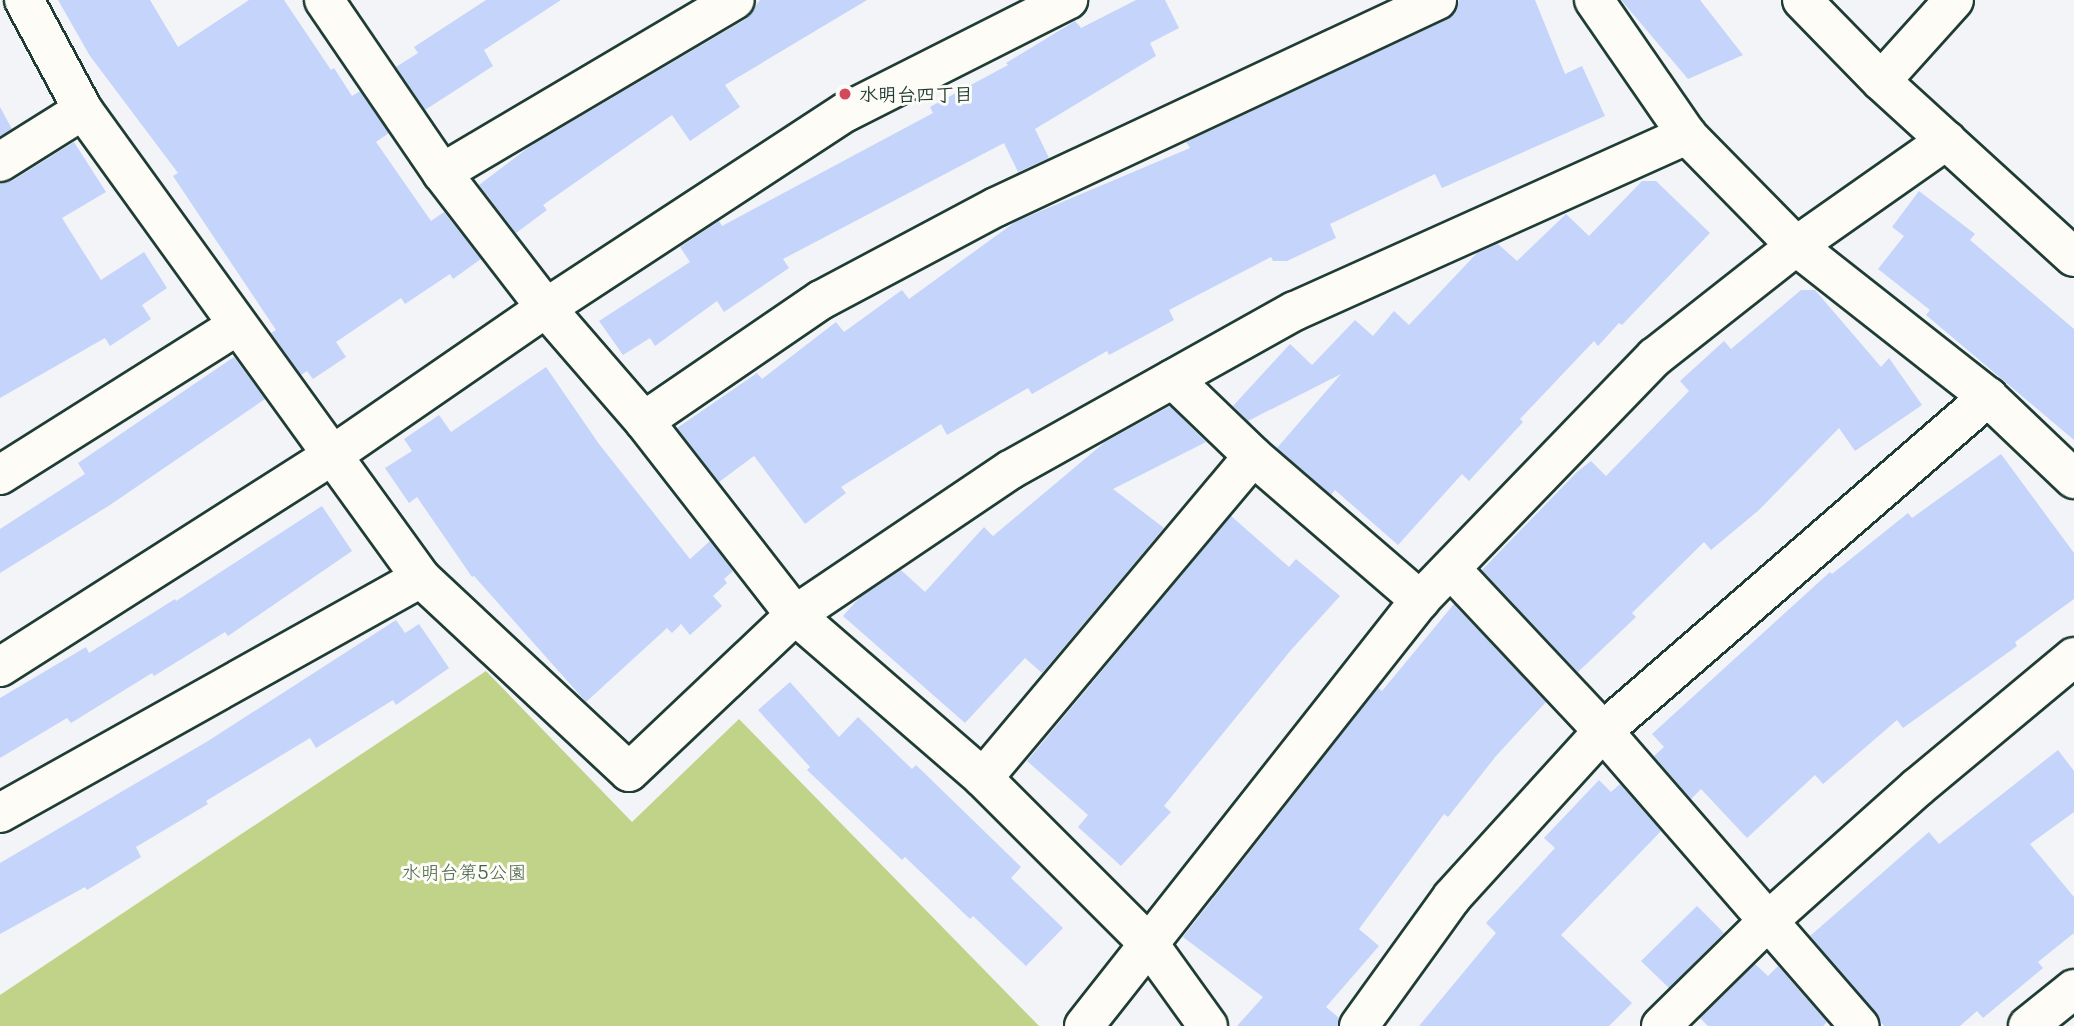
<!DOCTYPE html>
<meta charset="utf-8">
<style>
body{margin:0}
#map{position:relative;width:2074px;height:1026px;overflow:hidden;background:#f2f4f8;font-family:Mali,"Klee One",sans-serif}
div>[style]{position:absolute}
.green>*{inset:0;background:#c1d388}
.building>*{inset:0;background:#c5d4fa}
.roads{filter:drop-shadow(2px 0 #1f3d34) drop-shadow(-2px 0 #1f3d34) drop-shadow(0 2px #1f3d34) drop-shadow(0 -2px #1f3d34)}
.minor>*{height:38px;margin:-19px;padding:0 19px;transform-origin:19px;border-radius:19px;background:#fdfcf7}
.tertiary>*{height:38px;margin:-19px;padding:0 19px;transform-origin:19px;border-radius:19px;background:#fdfcf7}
.dots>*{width:19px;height:19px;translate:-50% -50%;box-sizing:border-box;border:4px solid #fdfcf7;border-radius:50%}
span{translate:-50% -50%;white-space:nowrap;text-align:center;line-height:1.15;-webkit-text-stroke:6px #fdfcf7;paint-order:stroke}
.poi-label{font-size:19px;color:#1f3d34;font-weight:700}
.left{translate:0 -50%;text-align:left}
.park-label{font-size:19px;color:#486249}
</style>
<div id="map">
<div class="green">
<i style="clip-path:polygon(486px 671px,632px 822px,739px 719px,1039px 1026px,0 1026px,0 995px)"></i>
</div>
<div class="building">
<i style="clip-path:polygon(58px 0,150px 0,178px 47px,249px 0,284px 0,331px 70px,334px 68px,352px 96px,360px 91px,389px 133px,376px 142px,431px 221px,444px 212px,481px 259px,453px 279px,450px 274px,405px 304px,401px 298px,336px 342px,346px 357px,313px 379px,307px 371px,301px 375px,271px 333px,276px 330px,173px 176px,178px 173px,90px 56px)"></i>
<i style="clip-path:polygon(486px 0,561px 0,484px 50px,493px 66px,425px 110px,396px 67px,418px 53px,414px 47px)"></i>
<i style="clip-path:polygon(760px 0,867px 0,725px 85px,740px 107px,690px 141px,672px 115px,543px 205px,547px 210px,516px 233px,479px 185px,529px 147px,746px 19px)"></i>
<i style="clip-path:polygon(1136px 0,1165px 0,1179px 28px,1150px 43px,1156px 56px,1035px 129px,1049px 158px,1018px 172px,1004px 143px,783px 259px,789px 268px,724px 312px,717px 301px,655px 346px,650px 338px,623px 355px,599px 321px,690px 262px,680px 247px,719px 221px,722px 226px,933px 113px,930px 107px,1008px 65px,1006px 63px,1075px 21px,1081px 28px)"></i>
<i style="clip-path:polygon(1459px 0,1535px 0,1565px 74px,1582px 66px,1605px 116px,1442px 188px,1435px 174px,1330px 224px,1336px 238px,1287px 261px,1273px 261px,1271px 257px,1169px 310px,1174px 320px,1109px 355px,1107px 351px,1032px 394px,1028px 388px,947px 435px,941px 424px,841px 487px,846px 493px,805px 524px,754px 456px,719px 482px,677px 428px,757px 373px,762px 379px,836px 322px,844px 332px,902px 290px,909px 299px,1015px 222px,1190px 148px,1186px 142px,1446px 20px,1455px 12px)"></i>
<i style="clip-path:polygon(1621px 0,1700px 0,1743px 55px,1688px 79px)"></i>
<i style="clip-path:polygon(0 107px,12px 129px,0 136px)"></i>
<i style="clip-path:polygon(74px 142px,106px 192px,62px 218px,101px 280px,144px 252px,167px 288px,142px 305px,151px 319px,110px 346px,105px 338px,0 398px,0 184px,12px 181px)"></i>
<i style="clip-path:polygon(1642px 181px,1656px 181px,1710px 233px,1622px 325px,1619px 323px,1598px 346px,1594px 341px,1520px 419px,1523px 422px,1469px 481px,1462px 474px,1398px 545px,1335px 490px,1331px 495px,1277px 448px,1341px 374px,1248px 421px,1233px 406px,1290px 344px,1312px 365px,1355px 320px,1373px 336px,1394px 311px,1409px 325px,1477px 253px,1498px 244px,1517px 261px,1566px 214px,1589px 236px)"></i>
<i style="clip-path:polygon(1919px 191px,1975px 234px,1970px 240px,2074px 329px,2074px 440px,1926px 315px,1930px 310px,1878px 269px,1904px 236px,1892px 227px)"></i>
<i style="clip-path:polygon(1801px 290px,1815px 290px,1881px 367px,1889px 358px,1922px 405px,1855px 451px,1839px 428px,1759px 510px,1711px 550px,1704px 542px,1632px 613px,1636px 617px,1578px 672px,1482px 570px,1577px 472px,1591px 461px,1606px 476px,1689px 391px,1680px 381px,1724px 341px,1731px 349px)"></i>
<i style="clip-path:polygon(234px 357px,265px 399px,110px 505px,0 573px,0 529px,85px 474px,78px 463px)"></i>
<i style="clip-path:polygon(546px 367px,599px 444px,690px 559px,710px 541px,733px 571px,724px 579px,727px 583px,713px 596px,722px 606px,690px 635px,681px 624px,672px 633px,667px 628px,586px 702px,474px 576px,472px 577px,417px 497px,409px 503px,385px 468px,412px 451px,404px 439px,439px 415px,451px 432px)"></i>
<i style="clip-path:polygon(1170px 406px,1206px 442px,1113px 489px,1164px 528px,1042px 673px,1025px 658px,965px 723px,843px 616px,859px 598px,901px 570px,925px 592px,984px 527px,993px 536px,1105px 442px)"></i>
<i style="clip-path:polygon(2001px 454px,2074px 553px,2074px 599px,2015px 642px,2017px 646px,1903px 728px,1897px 720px,1823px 784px,1815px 775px,1747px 838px,1701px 789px,1691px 799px,1654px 756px,1664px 747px,1652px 734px,1830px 572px,1832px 574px,1908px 513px,1912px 518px)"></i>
<i style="clip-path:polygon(322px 506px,352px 551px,228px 636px,225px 632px,154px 676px,152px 673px,71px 723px,67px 718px,0 758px,0 698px,86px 647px,89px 653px,175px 599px,176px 601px)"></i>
<i style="clip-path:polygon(1231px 516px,1289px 567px,1296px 559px,1340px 596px,1291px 650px,1193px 770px,1164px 806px,1171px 812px,1121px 866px,1078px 827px,1088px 815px,1027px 761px)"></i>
<i style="clip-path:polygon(1454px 604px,1546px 702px,1496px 756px,1448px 817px,1444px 814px,1359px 929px,1379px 946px,1326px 1007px,1339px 1018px,1338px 1026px,1237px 1026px,1263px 997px,1183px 937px,1378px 688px,1382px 691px)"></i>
<i style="clip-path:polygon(396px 620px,405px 633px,419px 624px,449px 668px,396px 705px,393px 700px,316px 748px,310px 738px,206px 801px,208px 804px,136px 847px,141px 857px,87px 890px,85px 887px,0 934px,0 863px,208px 741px)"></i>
<i style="clip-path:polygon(790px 682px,839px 737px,858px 717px,912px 769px,916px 765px,1021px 867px,1011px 878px,1063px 928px,1026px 966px,973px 916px,970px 919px,905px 857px,902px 860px,807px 770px,810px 767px,758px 710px)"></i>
<i style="clip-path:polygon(2058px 750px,2074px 771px,2074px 812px,2030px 844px,2074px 897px,2074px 933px,2038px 962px,2043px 968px,1983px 1018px,1977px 1011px,1960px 1026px,1884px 1026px,1810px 936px,1929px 832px,1939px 844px)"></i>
<i style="clip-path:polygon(1599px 780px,1611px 792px,1620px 784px,1661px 831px,1561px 935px,1632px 1003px,1609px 1026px,1419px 1026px,1496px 933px,1486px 923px,1555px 848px,1544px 838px)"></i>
<i style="clip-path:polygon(1697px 906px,1724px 933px,1669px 988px,1641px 961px)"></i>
<i style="clip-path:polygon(1755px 964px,1768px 976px,1778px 966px,1827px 1022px,1823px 1026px,1708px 1026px,1700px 1018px)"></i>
</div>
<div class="roads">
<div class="minor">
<i style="left:24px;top:0;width:125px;rotate:61.8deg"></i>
<i style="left:83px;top:110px;width:577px;rotate:54.16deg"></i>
<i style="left:421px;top:578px;width:284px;rotate:43deg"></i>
<i style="left:629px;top:772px;width:228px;rotate:-43.4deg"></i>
<i style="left:795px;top:615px;width:259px;rotate:-34deg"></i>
<i style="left:1010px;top:470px;width:326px;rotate:-29.2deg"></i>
<i style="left:1295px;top:311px;width:430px;rotate:-24.2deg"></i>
<i style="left:324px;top:0;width:209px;rotate:55.7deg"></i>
<i style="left:442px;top:173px;width:170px;rotate:52.4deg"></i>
<i style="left:546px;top:308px;width:150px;rotate:49.1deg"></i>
<i style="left:644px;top:421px;width:246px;rotate:52.1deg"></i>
<i style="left:795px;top:615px;width:249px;rotate:40.9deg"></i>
<i style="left:983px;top:778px;width:235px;rotate:45deg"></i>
<i style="left:1149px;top:944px;width:101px;rotate:54.3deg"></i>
<i style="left:1594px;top:0;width:164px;rotate:55.4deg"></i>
<i style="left:1687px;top:135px;width:156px;rotate:45.5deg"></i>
<i style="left:1796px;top:246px;width:244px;rotate:38.2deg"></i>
<i style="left:1988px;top:397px;width:119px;rotate:43.6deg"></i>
<i style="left:1881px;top:81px;width:109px;rotate:-48deg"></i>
<i style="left:0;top:162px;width:98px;rotate:-32.1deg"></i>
<i style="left:442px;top:173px;width:340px;rotate:-30.6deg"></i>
<i style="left:1173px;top:379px;width:111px;rotate:43.9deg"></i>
<i style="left:1253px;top:456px;width:221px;rotate:40.8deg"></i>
<i style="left:644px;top:421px;width:214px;rotate:-34.4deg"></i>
<i style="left:821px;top:300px;width:198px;rotate:-28deg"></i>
<i style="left:996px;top:207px;width:487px;rotate:-25.1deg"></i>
<i style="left:0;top:475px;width:280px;rotate:-32.2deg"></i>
<i style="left:1451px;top:569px;width:222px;rotate:46.8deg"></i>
<i style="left:1603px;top:731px;width:391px;rotate:49deg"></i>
<i style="left:0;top:667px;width:396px;rotate:-32.5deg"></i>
<i style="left:334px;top:454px;width:257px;rotate:-34.6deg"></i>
<i style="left:546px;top:308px;width:358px;rotate:-33.2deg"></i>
<i style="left:846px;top:112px;width:249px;rotate:-26.8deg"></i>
<i style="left:983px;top:778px;width:420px;rotate:-50deg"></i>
<i style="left:0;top:813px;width:482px;rotate:-29.2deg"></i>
<i style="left:1084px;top:1026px;width:543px;rotate:-51.74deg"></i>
<i style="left:1420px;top:600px;width:338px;rotate:-46deg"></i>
<i style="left:1655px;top:357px;width:179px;rotate:-38.2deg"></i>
<i style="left:1796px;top:246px;width:184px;rotate:-35.1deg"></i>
<i style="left:1359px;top:1026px;width:159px;rotate:-54.2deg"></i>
<i style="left:1452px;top:897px;width:224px;rotate:-47.7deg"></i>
<i style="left:1603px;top:731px;width:510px;rotate:-40.94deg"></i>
<i style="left:1661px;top:1026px;width:150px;rotate:-44.5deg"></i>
<i style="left:1768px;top:921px;width:201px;rotate:-41.8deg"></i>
<i style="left:1918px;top:787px;width:203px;rotate:-39.8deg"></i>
<i style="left:2028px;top:1026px;width:59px;rotate:-38.8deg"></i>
</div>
<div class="tertiary">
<i style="left:1802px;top:0;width:113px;rotate:45.7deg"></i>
<i style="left:1881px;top:81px;width:261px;rotate:42.4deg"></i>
</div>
</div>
<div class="dots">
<i style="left:845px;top:94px;background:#d1495b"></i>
</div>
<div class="poi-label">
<span class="left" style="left:859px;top:94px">水明台四丁目</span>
</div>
<div class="park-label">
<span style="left:464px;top:872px">水明台第5公園</span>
</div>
</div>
